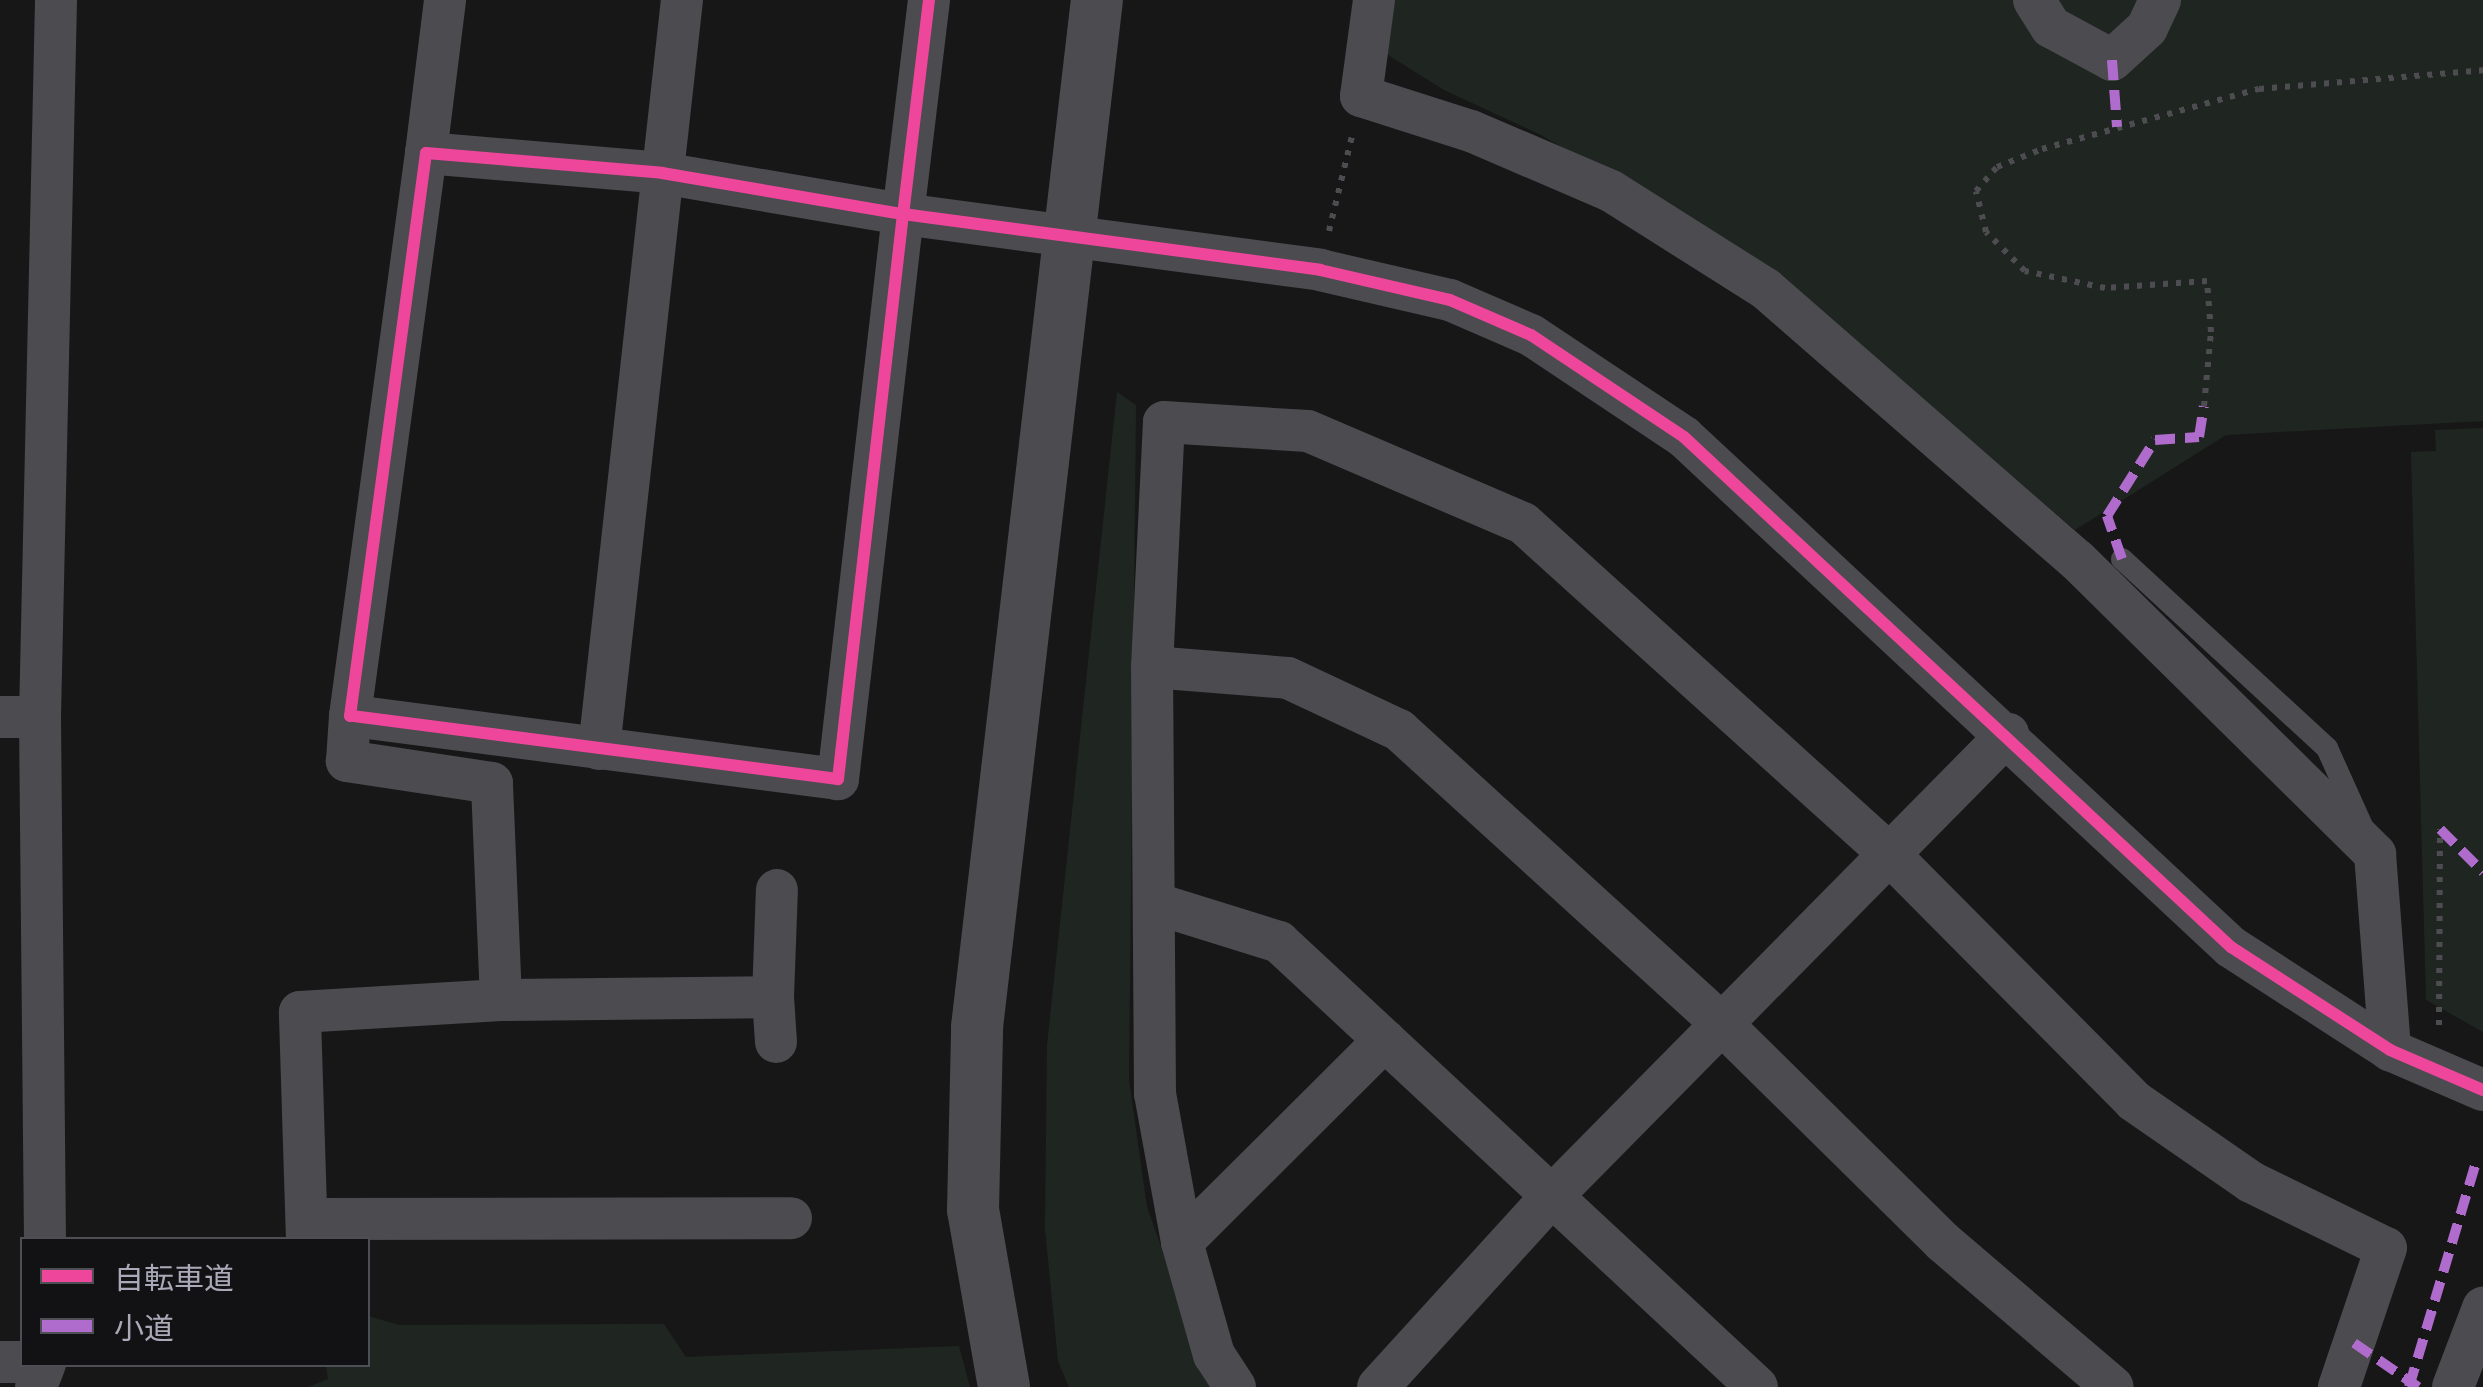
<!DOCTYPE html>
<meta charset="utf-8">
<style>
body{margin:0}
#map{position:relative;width:2483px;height:1387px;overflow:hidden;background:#171717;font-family:"Sofia Sans Condensed","Noto Sans JP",sans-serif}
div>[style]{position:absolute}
.green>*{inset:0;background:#1f2621}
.path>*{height:6px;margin-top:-3px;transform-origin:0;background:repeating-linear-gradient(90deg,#4d4d51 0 5px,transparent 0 13px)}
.service>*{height:22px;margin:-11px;padding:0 11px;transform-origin:11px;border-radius:11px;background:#4b4b50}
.minor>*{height:42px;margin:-21px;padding:0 21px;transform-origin:21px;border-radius:21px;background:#4b4b50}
.tertiary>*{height:52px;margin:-26px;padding:0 26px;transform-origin:26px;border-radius:26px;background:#4b4b50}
.quiet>*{height:10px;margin-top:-5px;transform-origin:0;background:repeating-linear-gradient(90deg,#b06ccc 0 20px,transparent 0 30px)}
.cycleway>*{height:12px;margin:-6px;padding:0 6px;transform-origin:6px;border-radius:6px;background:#ed469a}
span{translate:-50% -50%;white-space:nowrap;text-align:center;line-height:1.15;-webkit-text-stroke:9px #121113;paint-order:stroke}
.legend{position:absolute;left:20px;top:1237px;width:350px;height:130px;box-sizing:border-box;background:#121113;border:2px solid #4e4e55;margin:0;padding:12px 18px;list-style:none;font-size:30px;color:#a9a9b7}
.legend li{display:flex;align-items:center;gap:20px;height:50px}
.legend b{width:50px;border:2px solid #4e4e55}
</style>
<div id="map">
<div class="green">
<i style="clip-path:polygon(1393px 0,2483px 0,2483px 421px,2226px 435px,2075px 530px,1781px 277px,1541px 135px,1444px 90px,1385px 53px)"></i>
<i style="clip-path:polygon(1117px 392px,1136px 405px,1129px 1080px,1147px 1207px,1211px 1387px,1069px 1387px,1058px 1361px,1045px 1229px,1047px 1045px)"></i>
<i style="clip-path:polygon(2483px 428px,2483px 1032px,2426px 1000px,2411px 452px,2436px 451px,2435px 430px)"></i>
<i style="clip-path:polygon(368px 1316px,399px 1325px,664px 1324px,686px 1357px,959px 1346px,970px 1387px,308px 1387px,328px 1379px,326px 1365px,368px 1364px)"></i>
</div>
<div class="path">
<i style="left:1329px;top:231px;width:98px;rotate:-76.4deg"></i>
<i style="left:2204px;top:406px;width:74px;rotate:-84.6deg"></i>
<i style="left:2211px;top:332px;width:51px;rotate:-94.5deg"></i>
<i style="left:2207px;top:281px;width:102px;rotate:176.1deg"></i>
<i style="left:2105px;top:288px;width:82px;rotate:-168deg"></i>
<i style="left:2025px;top:271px;width:55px;rotate:-135deg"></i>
<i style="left:1986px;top:232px;width:42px;rotate:-103.7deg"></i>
<i style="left:1976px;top:191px;width:32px;rotate:-49deg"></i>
<i style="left:1997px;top:167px;width:48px;rotate:-21.8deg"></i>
<i style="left:2042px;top:149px;width:225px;rotate:-15.5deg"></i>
<i style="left:2259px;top:89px;width:225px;rotate:-4.8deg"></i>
<i style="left:2439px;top:1025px;width:196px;rotate:-89.7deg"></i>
</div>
<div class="service">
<i style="left:2122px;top:559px;width:279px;rotate:42.7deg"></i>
<i style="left:2327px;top:748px;width:88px;rotate:65.8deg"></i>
</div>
<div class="minor">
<i style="left:929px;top:0;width:216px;rotate:96.9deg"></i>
<i style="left:903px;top:214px;width:569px;rotate:96.56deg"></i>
<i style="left:838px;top:779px;width:492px;rotate:-172.6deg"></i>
<i style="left:350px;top:716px;width:568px;rotate:-82.31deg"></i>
<i style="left:426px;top:153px;width:237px;rotate:4.8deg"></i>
<i style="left:662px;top:173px;width:244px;rotate:9.7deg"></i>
<i style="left:903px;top:214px;width:421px;rotate:7.6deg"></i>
<i style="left:1320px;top:270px;width:133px;rotate:13deg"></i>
<i style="left:1450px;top:300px;width:88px;rotate:23.4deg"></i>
<i style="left:1531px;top:335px;width:184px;rotate:33.7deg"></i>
<i style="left:1684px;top:437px;width:748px;rotate:43deg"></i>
<i style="left:2231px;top:947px;width:189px;rotate:32.9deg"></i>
<i style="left:2390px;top:1050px;width:101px;rotate:23.3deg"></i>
<i style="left:1374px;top:0;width:97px;rotate:97.7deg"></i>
<i style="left:1361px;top:96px;width:115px;rotate:17.7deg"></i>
<i style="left:1471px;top:131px;width:152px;rotate:23.2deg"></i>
<i style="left:1611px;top:191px;width:183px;rotate:32.3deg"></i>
<i style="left:1766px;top:289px;width:413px;rotate:41.1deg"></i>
<i style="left:2077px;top:560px;width:419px;rotate:44.6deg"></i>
<i style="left:2375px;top:854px;width:197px;rotate:85.6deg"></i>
<i style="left:2034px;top:0;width:32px;rotate:58deg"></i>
<i style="left:2051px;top:27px;width:69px;rotate:28.4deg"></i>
<i style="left:2112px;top:60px;width:47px;rotate:-42.4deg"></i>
<i style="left:2147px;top:28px;width:31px;rotate:-65deg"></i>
<i style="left:426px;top:153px;width:154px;rotate:-82.9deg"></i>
<i style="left:1152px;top:667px;width:136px;rotate:4.6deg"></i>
<i style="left:1288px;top:678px;width:123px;rotate:25.1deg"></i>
<i style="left:1399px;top:730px;width:441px;rotate:42.3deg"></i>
<i style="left:1725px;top:1027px;width:306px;rotate:44.6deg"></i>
<i style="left:1943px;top:1242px;width:223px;rotate:40.5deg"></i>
<i style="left:0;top:717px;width:40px"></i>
<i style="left:599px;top:749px;width:754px;rotate:-83.68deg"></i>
<i style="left:1157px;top:904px;width:128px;rotate:17.3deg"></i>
<i style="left:1279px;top:942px;width:653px;rotate:42.95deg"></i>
<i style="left:773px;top:997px;width:45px;rotate:86.2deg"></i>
<i style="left:501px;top:1000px;width:272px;rotate:-0.6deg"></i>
<i style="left:773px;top:997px;width:107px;rotate:-87.9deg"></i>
<i style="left:308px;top:1219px;width:483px;rotate:-0.1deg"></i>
<i style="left:45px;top:1240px;width:523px;rotate:-90.55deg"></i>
<i style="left:40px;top:717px;width:717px;rotate:-88.72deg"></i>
<i style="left:307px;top:1240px;width:228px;rotate:-91.8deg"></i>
<i style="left:300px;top:1012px;width:201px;rotate:-3.4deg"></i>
<i style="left:501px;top:1000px;width:217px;rotate:-92.4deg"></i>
<i style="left:492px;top:783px;width:147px;rotate:-171.4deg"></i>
<i style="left:347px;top:761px;width:45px;rotate:-86.2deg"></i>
<i style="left:1182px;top:1242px;width:286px;rotate:-44.9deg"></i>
<i style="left:0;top:1362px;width:22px"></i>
<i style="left:36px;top:1387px;width:25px;rotate:-69deg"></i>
<i style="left:1235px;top:1387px;width:38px;rotate:-123deg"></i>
<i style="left:1214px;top:1355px;width:117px;rotate:-105.8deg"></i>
<i style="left:1182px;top:1242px;width:150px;rotate:-100.3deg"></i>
<i style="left:1155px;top:1094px;width:427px;rotate:-90.4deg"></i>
<i style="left:1152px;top:667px;width:245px;rotate:-87.2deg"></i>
<i style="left:1164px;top:422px;width:144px;rotate:3.6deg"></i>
<i style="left:1308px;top:431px;width:234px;rotate:23.2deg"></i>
<i style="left:1523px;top:523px;width:493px;rotate:42.1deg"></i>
<i style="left:1889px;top:854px;width:348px;rotate:45.2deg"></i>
<i style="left:2134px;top:1101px;width:142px;rotate:34.7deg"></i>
<i style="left:2251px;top:1182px;width:150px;rotate:26.1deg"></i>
<i style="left:2386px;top:1248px;width:147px;rotate:108.7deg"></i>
<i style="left:1378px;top:1387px;width:260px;rotate:-47.7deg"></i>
<i style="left:1553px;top:1195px;width:648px;rotate:-45.38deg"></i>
<i style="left:2453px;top:1387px;width:85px;rotate:-69.2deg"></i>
</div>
<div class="tertiary">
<i style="left:1004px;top:1387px;width:180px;rotate:-99.9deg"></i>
<i style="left:973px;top:1210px;width:183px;rotate:-88.7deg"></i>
<i style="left:977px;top:1027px;width:1034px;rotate:-83.34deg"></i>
</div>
<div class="quiet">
<i style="left:2112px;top:60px;width:67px;rotate:85.7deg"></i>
<i style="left:2122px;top:559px;width:46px;rotate:-109.2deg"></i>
<i style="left:2107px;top:516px;width:90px;rotate:-57.7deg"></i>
<i style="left:2155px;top:440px;width:44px;rotate:-3.9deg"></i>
<i style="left:2199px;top:437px;width:31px;rotate:-81deg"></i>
<i style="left:2440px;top:829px;width:61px;rotate:45deg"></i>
<i style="left:2354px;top:1343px;width:78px;rotate:34.5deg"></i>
<i style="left:2409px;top:1387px;width:238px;rotate:-73.4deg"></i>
</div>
<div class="cycleway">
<i style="left:929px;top:0;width:216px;rotate:96.9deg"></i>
<i style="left:903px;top:214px;width:569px;rotate:96.56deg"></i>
<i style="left:838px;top:779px;width:492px;rotate:-172.6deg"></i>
<i style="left:350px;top:716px;width:568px;rotate:-82.31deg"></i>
<i style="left:426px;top:153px;width:237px;rotate:4.8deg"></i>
<i style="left:662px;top:173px;width:244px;rotate:9.7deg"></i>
<i style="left:903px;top:214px;width:421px;rotate:7.6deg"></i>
<i style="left:1320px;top:270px;width:133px;rotate:13deg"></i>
<i style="left:1450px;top:300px;width:88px;rotate:23.4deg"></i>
<i style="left:1531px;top:335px;width:184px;rotate:33.7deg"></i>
<i style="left:1684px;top:437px;width:748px;rotate:43deg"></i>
<i style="left:2231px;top:947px;width:189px;rotate:32.9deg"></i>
<i style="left:2390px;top:1050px;width:101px;rotate:23.3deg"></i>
</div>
<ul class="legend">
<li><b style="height:12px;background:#ed469a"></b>自転車道</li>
<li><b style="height:12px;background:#b06ccc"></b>小道</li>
</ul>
</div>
